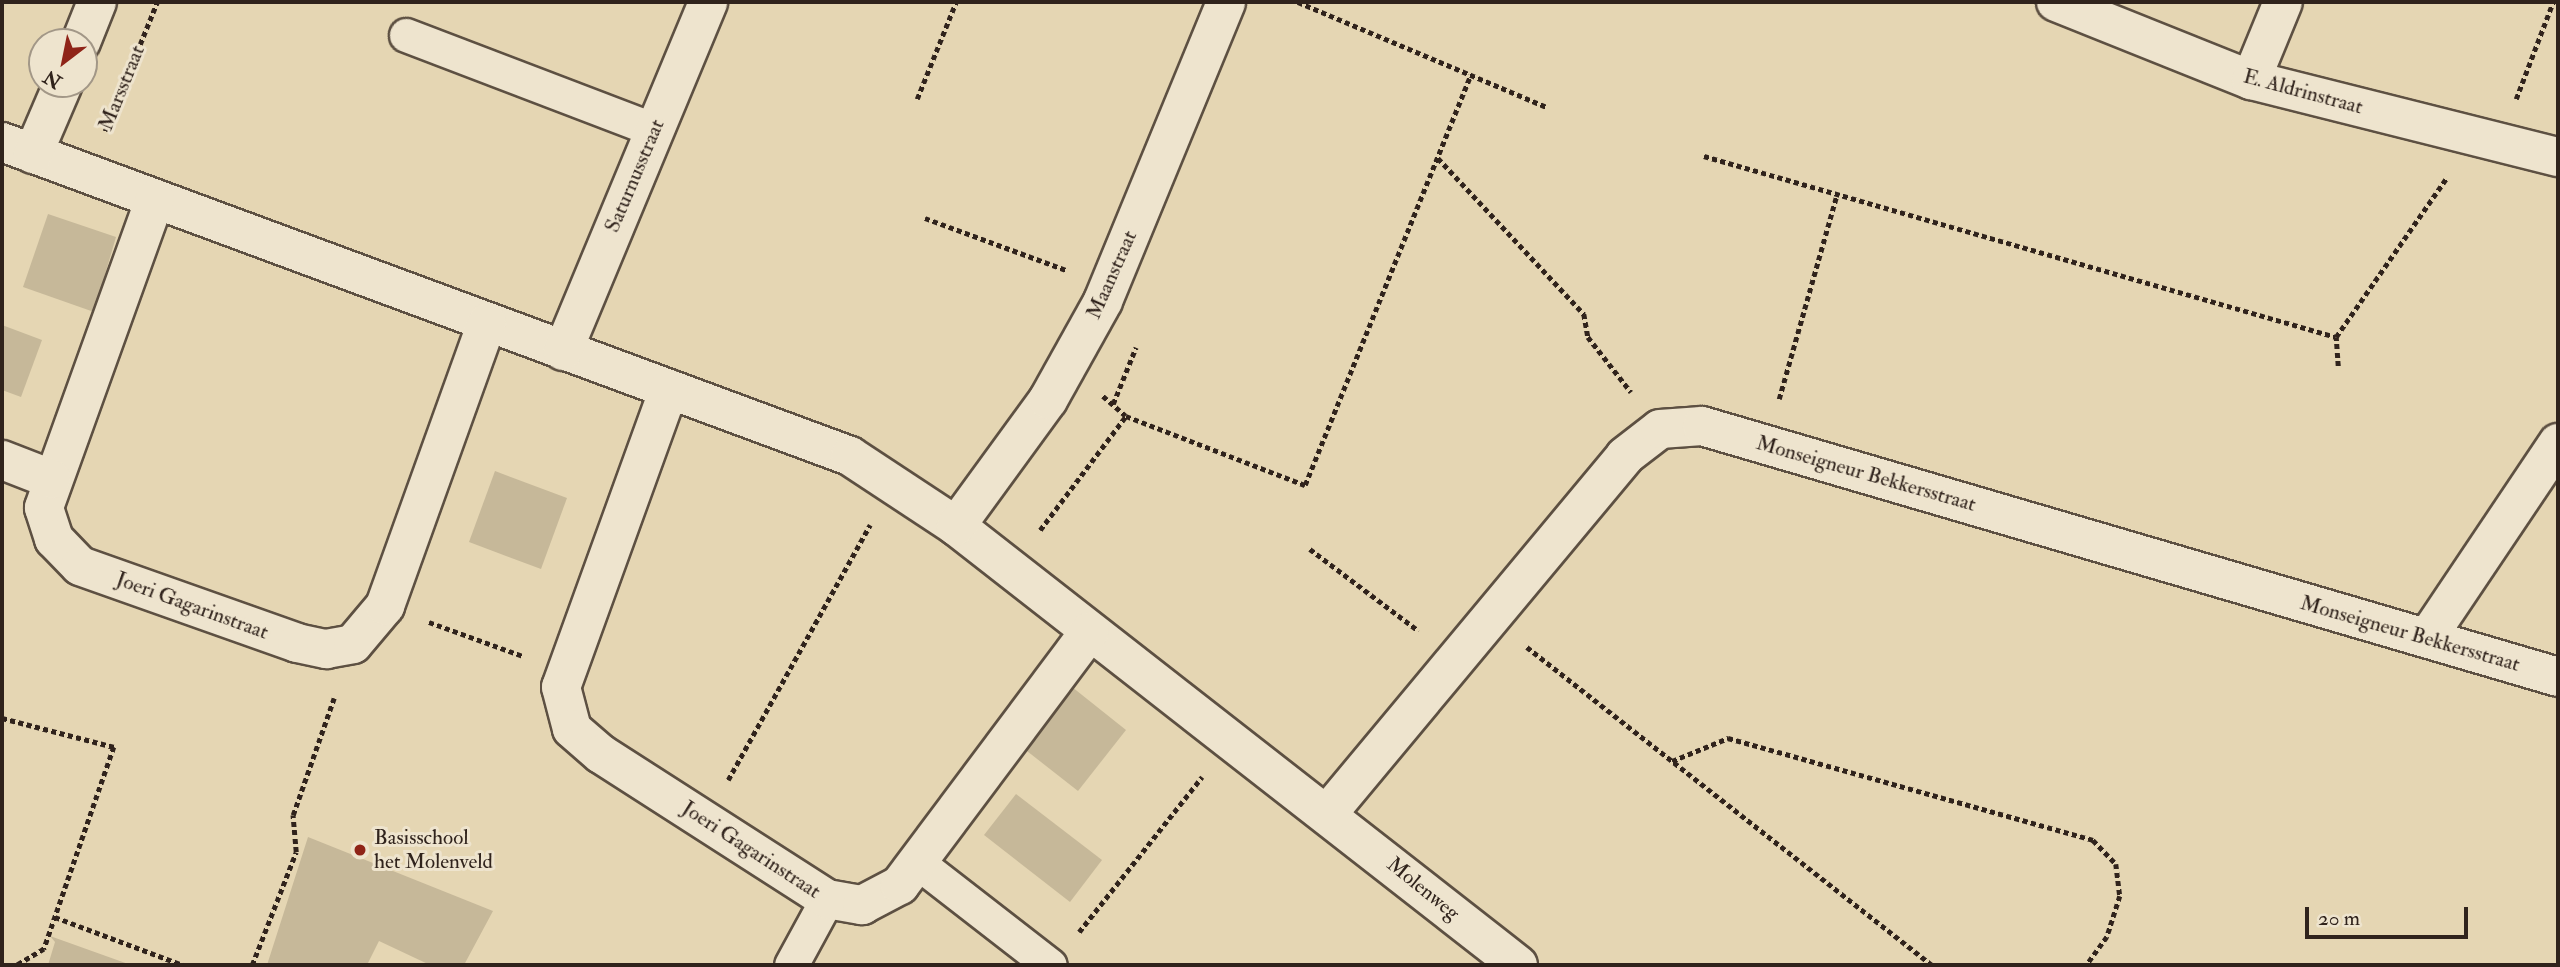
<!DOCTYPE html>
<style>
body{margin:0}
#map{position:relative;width:2560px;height:967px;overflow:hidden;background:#e5d6b3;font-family:"IM FELL Double Pica",serif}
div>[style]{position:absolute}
.green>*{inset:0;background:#c6b899}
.path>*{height:4.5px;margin-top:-2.25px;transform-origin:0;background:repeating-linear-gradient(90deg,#30231c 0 5px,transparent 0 8.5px)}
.roads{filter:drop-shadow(2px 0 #5d5042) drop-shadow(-2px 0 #5d5042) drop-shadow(0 2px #5d5042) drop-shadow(0 -2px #5d5042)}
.service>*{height:33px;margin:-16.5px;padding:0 16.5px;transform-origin:16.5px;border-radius:16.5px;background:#eee4ce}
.minor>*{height:38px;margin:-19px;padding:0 19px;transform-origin:19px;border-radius:19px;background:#eee4ce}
.dots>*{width:19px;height:19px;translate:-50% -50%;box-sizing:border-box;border:4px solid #eee4ce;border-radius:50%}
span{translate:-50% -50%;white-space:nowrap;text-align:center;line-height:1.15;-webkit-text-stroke:6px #eee4ce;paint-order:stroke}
.street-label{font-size:21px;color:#30231c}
.poi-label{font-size:21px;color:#30231c}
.left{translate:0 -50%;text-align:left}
.frame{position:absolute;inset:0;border:4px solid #30231c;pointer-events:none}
.north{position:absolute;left:28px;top:28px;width:70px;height:70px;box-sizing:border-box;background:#eee4ce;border:2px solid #a29787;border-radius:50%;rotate:212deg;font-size:19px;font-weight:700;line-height:28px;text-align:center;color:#30231c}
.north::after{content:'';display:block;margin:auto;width:24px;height:32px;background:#8f2418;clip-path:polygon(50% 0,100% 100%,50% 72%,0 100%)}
.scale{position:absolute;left:2305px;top:907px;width:163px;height:32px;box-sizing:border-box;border:4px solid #30231c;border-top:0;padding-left:9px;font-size:21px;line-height:24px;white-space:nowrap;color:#30231c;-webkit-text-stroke:5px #eee4ce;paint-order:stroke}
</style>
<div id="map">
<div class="green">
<i style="clip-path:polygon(48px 214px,116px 237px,94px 312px,23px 287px)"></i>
<i style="clip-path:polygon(2px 325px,42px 340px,21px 397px,2px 390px)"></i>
<i style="clip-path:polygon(495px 471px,567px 498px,541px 569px,469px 542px)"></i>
<i style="clip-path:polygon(1067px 683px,1126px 730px,1078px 791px,1018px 744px)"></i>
<i style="clip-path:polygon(1016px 794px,1102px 860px,1070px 902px,984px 835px)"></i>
<i style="clip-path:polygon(308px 837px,493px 911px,464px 965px,430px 965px,379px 941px,367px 965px,267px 965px)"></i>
<i style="clip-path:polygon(50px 936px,131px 965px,48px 965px,55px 942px)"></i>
</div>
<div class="path">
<i style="left:1298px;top:2px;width:269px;rotate:22.9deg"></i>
<i style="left:917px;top:99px;width:105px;rotate:-68.1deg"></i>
<i style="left:2516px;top:99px;width:104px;rotate:-69.1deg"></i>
<i style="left:105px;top:131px;width:139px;rotate:-68deg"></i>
<i style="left:1704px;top:156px;width:657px;rotate:15.98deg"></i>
<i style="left:1438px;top:158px;width:214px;rotate:46.9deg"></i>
<i style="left:1584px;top:314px;width:23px;rotate:80deg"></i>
<i style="left:1588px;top:337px;width:70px;rotate:52deg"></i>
<i style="left:925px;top:218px;width:150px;rotate:20.2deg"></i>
<i style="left:2338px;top:366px;width:29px;rotate:-94deg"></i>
<i style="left:2336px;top:337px;width:195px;rotate:-55.2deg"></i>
<i style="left:1103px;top:396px;width:30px;rotate:41deg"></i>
<i style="left:1126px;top:416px;width:192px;rotate:21.1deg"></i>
<i style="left:1305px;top:485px;width:442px;rotate:-68deg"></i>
<i style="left:1779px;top:399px;width:213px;rotate:-74.2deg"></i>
<i style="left:1113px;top:404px;width:61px;rotate:-68deg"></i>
<i style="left:1040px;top:530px;width:143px;rotate:-53deg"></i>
<i style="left:1310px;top:549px;width:136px;rotate:37deg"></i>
<i style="left:429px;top:622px;width:100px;rotate:19.9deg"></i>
<i style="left:1527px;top:647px;width:515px;rotate:38.14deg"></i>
<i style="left:2px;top:718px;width:116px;rotate:14.5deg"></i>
<i style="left:114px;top:747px;width:214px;rotate:109.1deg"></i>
<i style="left:44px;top:949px;width:31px;rotate:149deg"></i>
<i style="left:1672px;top:761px;width:61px;rotate:-22.3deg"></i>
<i style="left:1728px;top:738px;width:379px;rotate:15.6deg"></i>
<i style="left:2093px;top:840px;width:33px;rotate:46deg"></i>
<i style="left:2116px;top:864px;width:32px;rotate:83deg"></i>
<i style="left:2120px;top:896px;width:43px;rotate:107.6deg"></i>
<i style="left:2107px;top:937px;width:34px;rotate:126deg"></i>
<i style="left:728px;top:780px;width:292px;rotate:-60.9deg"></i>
<i style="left:55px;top:917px;width:137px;rotate:20.6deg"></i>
<i style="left:1079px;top:932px;width:198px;rotate:-51.6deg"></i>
<i style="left:252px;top:965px;width:121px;rotate:-68.7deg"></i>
<i style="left:296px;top:852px;width:37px;rotate:-95deg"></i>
<i style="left:293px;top:815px;width:124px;rotate:-70.7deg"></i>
</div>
<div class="roads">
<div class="service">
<i style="left:406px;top:35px;width:267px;rotate:20.9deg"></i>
<i style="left:917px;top:862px;width:168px;rotate:37.8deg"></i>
<i style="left:791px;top:965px;width:75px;rotate:-61.4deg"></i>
</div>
<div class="minor">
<i style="left:2056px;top:2px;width:210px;rotate:21.8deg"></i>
<i style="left:2251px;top:80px;width:317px;rotate:14.1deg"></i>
<i style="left:81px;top:42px;width:43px;rotate:-68.2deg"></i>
<i style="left:2251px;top:80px;width:84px;rotate:-67.7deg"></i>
<i style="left:2px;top:142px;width:904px;rotate:20.32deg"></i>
<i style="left:850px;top:456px;width:127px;rotate:33.4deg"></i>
<i style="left:956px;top:526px;width:713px;rotate:37.99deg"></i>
<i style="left:33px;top:154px;width:76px;rotate:-66.8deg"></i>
<i style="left:155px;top:199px;width:328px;rotate:109.8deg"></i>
<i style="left:44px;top:508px;width:33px;rotate:72deg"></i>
<i style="left:54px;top:539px;width:37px;rotate:46deg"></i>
<i style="left:80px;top:566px;width:230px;rotate:19.5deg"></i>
<i style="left:297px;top:643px;width:30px;rotate:12deg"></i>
<i style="left:326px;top:649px;width:27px;rotate:-10deg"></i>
<i style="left:353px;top:644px;width:50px;rotate:-49.9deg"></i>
<i style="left:385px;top:606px;width:301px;rotate:-70.2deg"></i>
<i style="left:563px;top:351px;width:378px;rotate:-67.4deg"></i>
<i style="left:669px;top:389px;width:317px;rotate:109.9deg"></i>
<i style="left:561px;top:687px;width:43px;rotate:75.3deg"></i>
<i style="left:572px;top:729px;width:38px;rotate:41deg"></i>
<i style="left:601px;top:754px;width:269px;rotate:32.7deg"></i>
<i style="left:827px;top:899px;width:36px;rotate:10deg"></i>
<i style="left:862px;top:905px;width:43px;rotate:-27.8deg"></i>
<i style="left:900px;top:885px;width:316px;rotate:-53.2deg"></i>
<i style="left:2px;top:460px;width:53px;rotate:21.2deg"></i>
<i style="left:956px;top:526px;width:156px;rotate:-53.9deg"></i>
<i style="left:1048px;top:400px;width:113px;rotate:-60.9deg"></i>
<i style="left:1103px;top:301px;width:323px;rotate:-67.6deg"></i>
<i style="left:2427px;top:638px;width:235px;rotate:-56.1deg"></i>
<i style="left:1328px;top:813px;width:464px;rotate:-50.2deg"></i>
<i style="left:1625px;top:456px;width:44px;rotate:-37.6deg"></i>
<i style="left:1660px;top:429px;width:42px;rotate:-4.1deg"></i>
<i style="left:1702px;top:426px;width:892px;rotate:16.34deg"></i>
</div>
</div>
<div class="dots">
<i style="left:360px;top:850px;background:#8f2418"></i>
</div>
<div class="street-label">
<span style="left:122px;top:88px;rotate:-68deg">Marsstraat</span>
<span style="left:2303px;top:92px;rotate:15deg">E. Aldrinstraat</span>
<span style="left:635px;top:176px;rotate:-67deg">Saturnusstraat</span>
<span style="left:1112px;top:275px;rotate:-66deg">Maanstraat</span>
<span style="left:1866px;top:474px;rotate:16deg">Monseigneur Bekkersstraat</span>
<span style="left:192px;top:606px;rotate:20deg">Joeri Gagarinstraat</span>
<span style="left:2410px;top:634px;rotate:16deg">Monseigneur Bekkersstraat</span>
<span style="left:751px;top:850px;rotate:33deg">Joeri Gagarinstraat</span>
<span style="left:1423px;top:889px;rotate:39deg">Molenweg</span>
</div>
<div class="poi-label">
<span class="left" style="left:374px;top:850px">Basisschool<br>het Molenveld</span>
</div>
<div class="frame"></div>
<div class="north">N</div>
<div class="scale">20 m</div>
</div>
